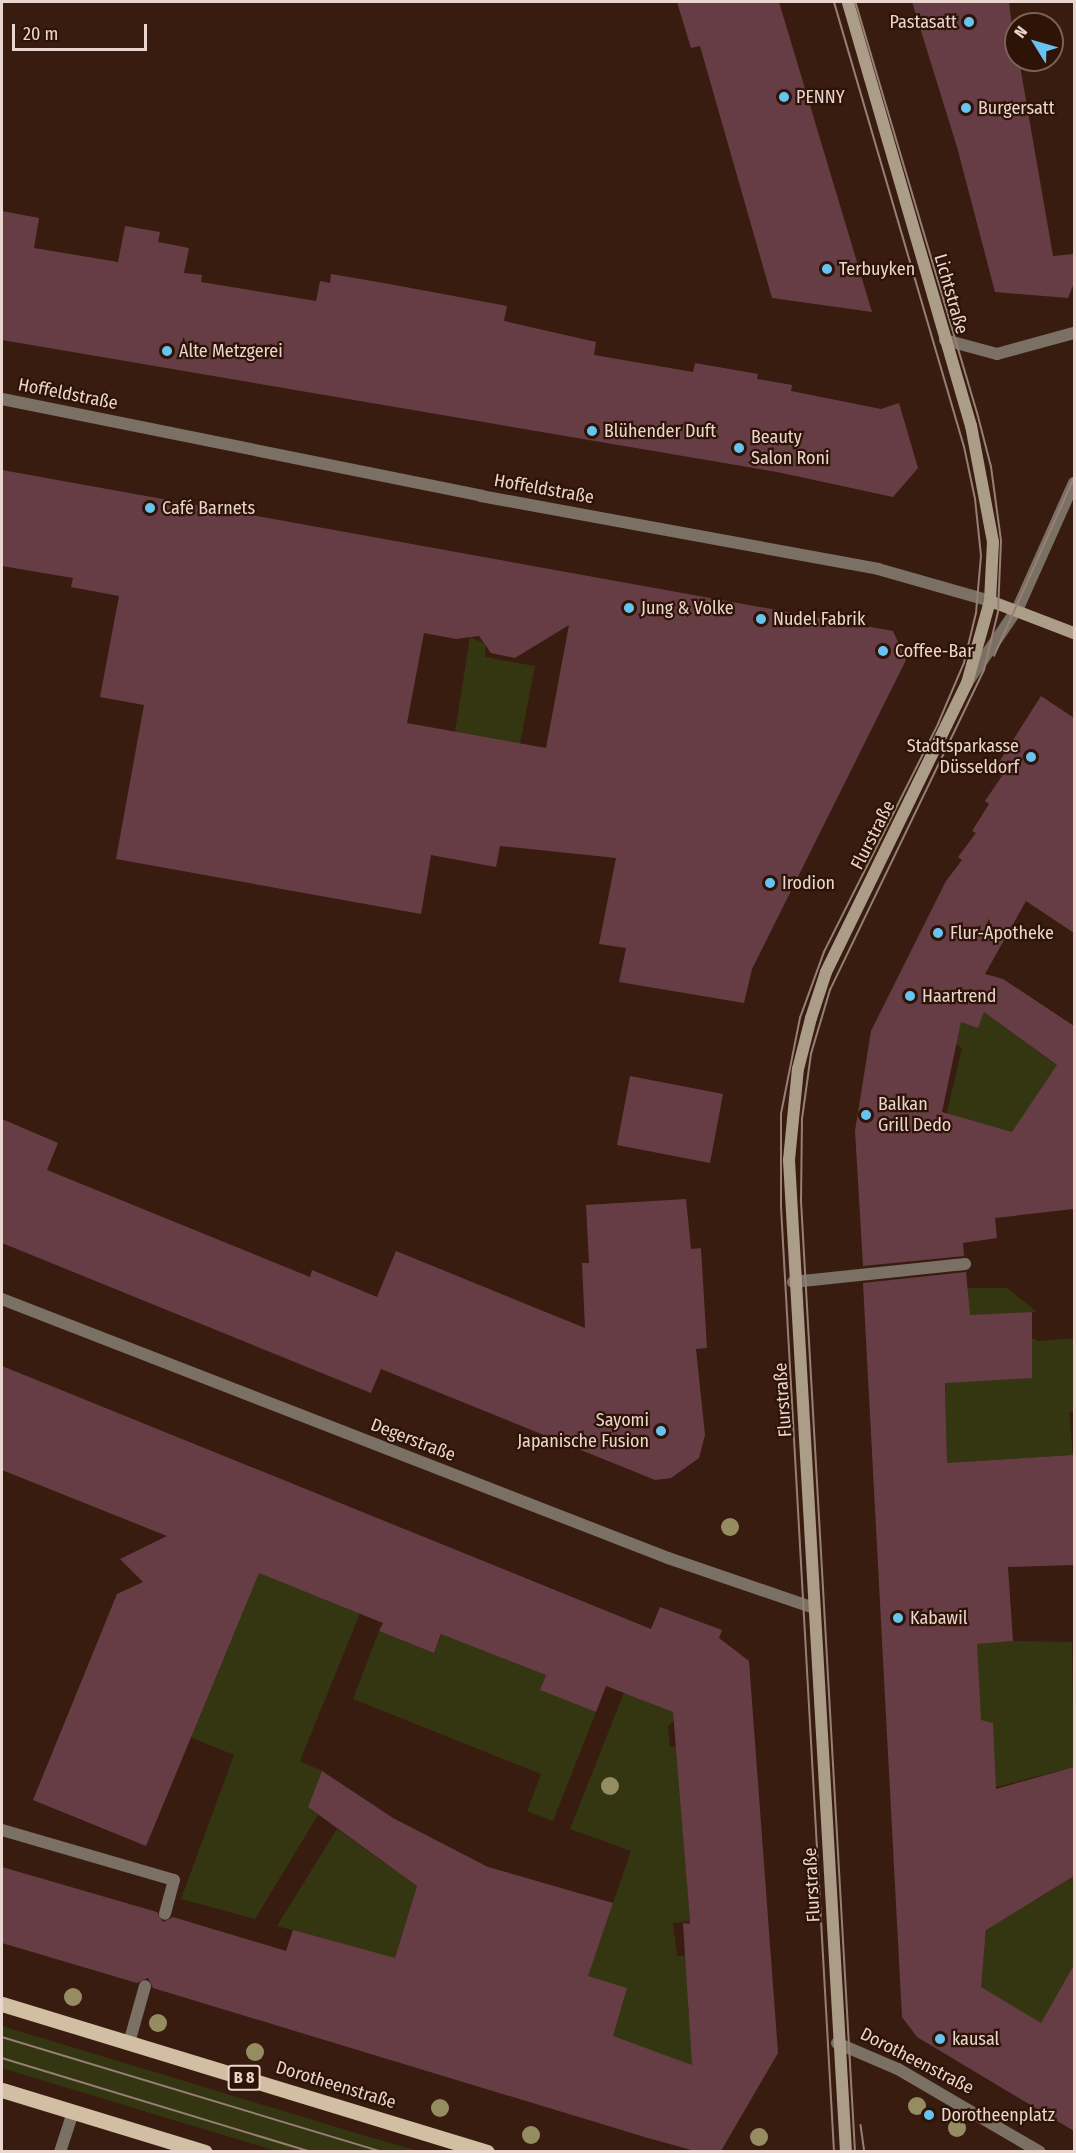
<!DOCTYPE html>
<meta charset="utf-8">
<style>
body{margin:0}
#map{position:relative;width:1076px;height:2153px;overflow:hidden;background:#391c10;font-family:"Fira Sans Condensed",sans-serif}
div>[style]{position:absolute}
.green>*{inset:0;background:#343612}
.building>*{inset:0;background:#663d44}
.lane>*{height:12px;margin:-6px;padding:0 6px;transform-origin:6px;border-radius:6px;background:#7a7164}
.street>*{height:12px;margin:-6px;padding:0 6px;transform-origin:6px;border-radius:6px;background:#7a7164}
.secondary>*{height:12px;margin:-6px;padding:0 6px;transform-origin:6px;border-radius:6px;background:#ab9d88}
.primary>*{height:15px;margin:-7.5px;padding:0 7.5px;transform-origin:7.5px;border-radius:7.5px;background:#d1bea3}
.tram>*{height:1.5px;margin:-0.75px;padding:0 0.75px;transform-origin:0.75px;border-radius:0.75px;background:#977f75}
.trees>*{width:18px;height:18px;margin:-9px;border-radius:50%;background:#958c61}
.dots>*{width:16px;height:16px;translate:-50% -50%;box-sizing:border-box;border:3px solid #2e1307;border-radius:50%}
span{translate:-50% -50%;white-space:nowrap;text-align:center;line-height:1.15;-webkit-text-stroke:4.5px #2e1307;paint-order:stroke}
.shield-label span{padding:2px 4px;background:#2e1307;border:2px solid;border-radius:4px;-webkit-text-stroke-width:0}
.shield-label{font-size:16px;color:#ead6ce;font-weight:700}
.poi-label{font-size:18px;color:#ead6ce}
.right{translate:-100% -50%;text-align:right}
.left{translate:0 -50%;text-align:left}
.street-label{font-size:18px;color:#ead6ce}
.frame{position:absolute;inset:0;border:3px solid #ead6ce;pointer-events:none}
.north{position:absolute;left:1004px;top:12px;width:60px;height:60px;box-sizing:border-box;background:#2e1307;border:2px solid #796157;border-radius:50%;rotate:307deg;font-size:16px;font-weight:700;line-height:24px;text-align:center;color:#ead6ce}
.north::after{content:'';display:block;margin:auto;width:21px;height:27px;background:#67c4f0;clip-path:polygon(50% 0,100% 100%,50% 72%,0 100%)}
.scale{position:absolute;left:12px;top:24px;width:135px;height:27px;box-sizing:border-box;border:3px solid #ead6ce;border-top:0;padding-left:8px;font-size:18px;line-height:21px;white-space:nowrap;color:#ead6ce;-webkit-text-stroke:4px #2e1307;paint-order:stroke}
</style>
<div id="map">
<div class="green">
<i style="clip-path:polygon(470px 637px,486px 644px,485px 657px,535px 666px,520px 744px,455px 732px)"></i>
<i style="clip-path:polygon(984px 1012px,1074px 1078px,1074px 1106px,1043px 1087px,1029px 1137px,942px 1134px,962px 1048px,938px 1033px,948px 1032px,961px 1038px,948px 1027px)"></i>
<i style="clip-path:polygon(968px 1288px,1007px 1288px,1037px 1312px,942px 1317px,941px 1292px)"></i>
<i style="clip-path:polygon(1032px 1338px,1038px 1341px,1074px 1338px,1074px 1411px,1069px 1412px,1073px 1455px,963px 1462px,954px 1476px,947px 1477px,945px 1366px,1032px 1378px)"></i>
<i style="clip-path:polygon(231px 1562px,360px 1613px,300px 1761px,322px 1771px,308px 1807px,318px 1815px,255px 1919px,181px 1899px,234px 1755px,190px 1737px)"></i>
<i style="clip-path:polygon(379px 1631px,434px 1653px,442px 1634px,546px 1675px,540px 1690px,596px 1712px,553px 1821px,527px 1811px,541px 1774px,353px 1699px)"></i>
<i style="clip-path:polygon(1013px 1641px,1072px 1642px,1074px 1767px,973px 1793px,970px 1717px,977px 1644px)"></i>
<i style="clip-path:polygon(627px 1685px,679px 1716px,668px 1726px,670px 1747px,677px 1746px,690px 1921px,673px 1923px,677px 1956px,693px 1955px,697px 2006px,688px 2007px,690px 2023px,707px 2021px,690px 2073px,608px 2052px,626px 1988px,561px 1968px,600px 1941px,631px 1851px,570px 1829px)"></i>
<i style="clip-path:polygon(337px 1829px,417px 1886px,391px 1972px,335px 1942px,277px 1926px)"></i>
<i style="clip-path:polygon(1019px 1848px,1034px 1901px,1074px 1876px,1074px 1991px,1063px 1985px,1041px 2023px,972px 1986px,982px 1970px,988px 1917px)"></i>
<i style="clip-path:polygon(2px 2026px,376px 2139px,419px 2151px,276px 2151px,2px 2068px)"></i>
</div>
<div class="building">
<i style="clip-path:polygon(677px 2px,779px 2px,872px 312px,772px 298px,700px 46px,691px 48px)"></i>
<i style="clip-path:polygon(912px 2px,1009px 2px,1016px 60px,1019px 60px,1053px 256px,1074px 254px,1074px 283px,1068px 298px,995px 292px,957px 147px)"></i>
<i style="clip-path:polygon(2px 211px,39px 218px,34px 248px,118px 262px,125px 226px,160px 232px,158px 242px,189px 248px,184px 273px,202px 275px,201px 282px,316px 301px,320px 281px,330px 283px,331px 274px,384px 283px,507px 306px,504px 321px,596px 342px,594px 355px,693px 372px,695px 363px,758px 374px,757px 379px,792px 385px,791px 391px,881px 409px,899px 403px,918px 468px,893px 497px,777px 472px,2px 340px)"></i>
<i style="clip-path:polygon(evenodd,2px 470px,893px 631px,906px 660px,752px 969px,744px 1003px,619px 982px,626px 948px,599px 944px,616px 858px,500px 846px,496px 867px,431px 855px,421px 914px,116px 859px,144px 705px,100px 697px,119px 596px,71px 587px,73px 578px,2px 566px,2px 470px,569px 625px,546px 748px,407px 723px,424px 633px,456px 639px,479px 636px,491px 653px,515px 658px,569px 625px)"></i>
<i style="clip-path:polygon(evenodd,1041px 696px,1074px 718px,1074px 933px,1026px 901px,985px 974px,1003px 979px,1074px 1026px,1074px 1209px,995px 1218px,997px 1238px,963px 1243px,964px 1256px,863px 1266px,855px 1131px,871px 1031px,946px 881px,962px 860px,958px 857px,976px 833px,972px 831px,989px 804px,985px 801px,1002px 776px,994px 770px,1041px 696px,984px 1012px,1057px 1065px,1012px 1132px,942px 1112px,961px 1022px,978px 1028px,984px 1012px)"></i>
<i style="clip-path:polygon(630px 1076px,723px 1094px,710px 1163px,617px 1145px)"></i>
<i style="clip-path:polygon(2px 1119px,58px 1143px,47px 1170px,310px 1277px,312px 1270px,377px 1297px,396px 1251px,585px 1328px,582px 1263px,589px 1263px,586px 1205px,686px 1199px,691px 1249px,701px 1248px,707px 1348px,696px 1349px,705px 1435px,699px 1458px,671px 1478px,655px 1480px,381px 1369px,371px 1393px,2px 1243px)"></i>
<i style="clip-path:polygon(966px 1272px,970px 1315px,1032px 1312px,1032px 1378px,945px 1383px,947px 1463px,1073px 1455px,1074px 1565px,1008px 1567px,1013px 1641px,977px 1644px,981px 1720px,993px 1723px,996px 1789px,1074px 1767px,1074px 1876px,986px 1930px,981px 1987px,1041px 2023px,1074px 1965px,1074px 2131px,917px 2037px,902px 2017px,863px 1283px)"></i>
<i style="clip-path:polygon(2px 1366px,651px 1629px,660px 1607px,722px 1630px,719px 1638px,749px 1661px,778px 2053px,721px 2151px,695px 2151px,648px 2138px,153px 1988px,148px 1978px,137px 1983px,2px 1943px,2px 1867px,157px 1912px,163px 1922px,173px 1917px,286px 1951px,293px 1930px,395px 1958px,417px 1886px,308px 1807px,322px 1771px,393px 1818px,488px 1867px,613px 1903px,588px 1976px,627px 1988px,613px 2036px,692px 2065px,683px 1923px,689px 1924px,690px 1921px,673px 1712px,606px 1686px,596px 1712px,540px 1690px,546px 1675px,441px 1634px,434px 1653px,379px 1631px,383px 1623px,259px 1573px,146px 1846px,33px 1800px,117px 1594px,143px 1582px,120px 1559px,167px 1536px,2px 1470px)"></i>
</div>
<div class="lane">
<i style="left:793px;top:1282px;width:173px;rotate:-6deg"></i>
<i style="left:2px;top:1830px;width:179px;rotate:16.2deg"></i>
<i style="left:174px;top:1880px;width:35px;rotate:105deg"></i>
<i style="left:129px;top:2043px;width:59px;rotate:-74.3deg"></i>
</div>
<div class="street">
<i style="left:945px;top:340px;width:54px;rotate:15.1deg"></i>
<i style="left:997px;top:354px;width:80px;rotate:-15.3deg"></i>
<i style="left:2px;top:399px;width:489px;rotate:11.4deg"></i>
<i style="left:481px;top:496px;width:404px;rotate:10.4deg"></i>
<i style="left:878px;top:569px;width:116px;rotate:15.9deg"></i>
<i style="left:969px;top:680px;width:87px;rotate:-55.8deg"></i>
<i style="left:1018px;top:608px;width:137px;rotate:-65.9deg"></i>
<i style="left:2px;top:1299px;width:715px;rotate:21.25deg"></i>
<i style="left:668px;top:1558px;width:154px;rotate:18.9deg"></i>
<i style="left:837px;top:2043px;width:66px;rotate:23.1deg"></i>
<i style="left:898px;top:2069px;width:164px;rotate:30.3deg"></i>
<i style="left:60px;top:2152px;width:42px;rotate:-72deg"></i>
</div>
<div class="secondary">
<i style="left:990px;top:601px;width:90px;rotate:20.9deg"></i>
<i style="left:846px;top:2152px;width:994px;rotate:-93.29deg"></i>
<i style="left:789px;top:1160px;width:91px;rotate:-84.4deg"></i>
<i style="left:798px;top:1069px;width:53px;rotate:-75.7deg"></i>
<i style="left:811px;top:1018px;width:48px;rotate:-71.9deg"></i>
<i style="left:826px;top:972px;width:322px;rotate:-64deg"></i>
<i style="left:967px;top:683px;width:85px;rotate:-74.3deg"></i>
<i style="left:990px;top:601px;width:59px;rotate:-87.1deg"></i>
<i style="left:993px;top:542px;width:118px;rotate:-100.7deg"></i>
<i style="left:971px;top:426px;width:441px;rotate:-106.2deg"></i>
</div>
<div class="primary">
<i style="left:2px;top:2004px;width:507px;rotate:16.97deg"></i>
<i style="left:2px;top:2090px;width:212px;rotate:17deg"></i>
</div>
<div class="tram">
<i style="left:994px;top:656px;width:195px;rotate:-65.8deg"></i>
<i style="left:2px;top:2037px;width:397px;rotate:16.8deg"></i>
<i style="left:2px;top:2058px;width:324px;rotate:16.9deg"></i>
<i style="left:861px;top:2125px;width:27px;rotate:82deg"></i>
<i style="left:834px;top:2152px;width:947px;rotate:-93.21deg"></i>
<i style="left:781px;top:1206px;width:92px;rotate:-90deg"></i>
<i style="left:781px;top:1114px;width:98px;rotate:-78.8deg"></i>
<i style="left:800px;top:1018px;width:70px;rotate:-70deg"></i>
<i style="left:824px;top:952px;width:255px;rotate:-63.4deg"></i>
<i style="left:938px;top:724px;width:66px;rotate:-66.9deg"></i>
<i style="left:964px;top:663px;width:51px;rotate:-76.5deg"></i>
<i style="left:976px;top:613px;width:57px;rotate:-85deg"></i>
<i style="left:981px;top:556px;width:57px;rotate:-96deg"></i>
<i style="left:975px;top:499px;width:53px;rotate:-101.9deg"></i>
<i style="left:964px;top:447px;width:464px;rotate:-106.3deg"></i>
<i style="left:855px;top:2152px;width:953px;rotate:-93.25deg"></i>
<i style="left:801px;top:1201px;width:82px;rotate:-89.3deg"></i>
<i style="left:802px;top:1119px;width:66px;rotate:-82.1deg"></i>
<i style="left:811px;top:1054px;width:67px;rotate:-73.5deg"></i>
<i style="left:830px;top:990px;width:355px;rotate:-64.3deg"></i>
<i style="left:984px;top:670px;width:60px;rotate:-76.4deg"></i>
<i style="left:998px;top:612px;width:71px;rotate:-87.6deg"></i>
<i style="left:1001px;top:541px;width:75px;rotate:-97.7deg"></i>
<i style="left:991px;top:467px;width:56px;rotate:-104.5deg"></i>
<i style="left:977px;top:413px;width:429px;rotate:-106.5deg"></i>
</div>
<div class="trees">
<i style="left:730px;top:1527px"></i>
<i style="left:610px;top:1786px"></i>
<i style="left:73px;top:1997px"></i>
<i style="left:158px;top:2023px"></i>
<i style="left:255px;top:2052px"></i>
<i style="left:917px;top:2106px"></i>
<i style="left:440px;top:2108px"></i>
<i style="left:957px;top:2128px"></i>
<i style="left:531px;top:2135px"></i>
<i style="left:759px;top:2137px"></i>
</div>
<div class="dots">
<i style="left:969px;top:22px;background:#67c4f0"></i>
<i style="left:784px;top:97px;background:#67c4f0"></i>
<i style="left:966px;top:108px;background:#67c4f0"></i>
<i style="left:827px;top:269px;background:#67c4f0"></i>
<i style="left:167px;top:351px;background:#67c4f0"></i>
<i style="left:592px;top:431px;background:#67c4f0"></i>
<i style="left:739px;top:448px;background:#67c4f0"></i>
<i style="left:150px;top:508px;background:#67c4f0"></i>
<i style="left:629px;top:608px;background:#67c4f0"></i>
<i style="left:761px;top:619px;background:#67c4f0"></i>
<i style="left:883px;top:651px;background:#67c4f0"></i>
<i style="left:1031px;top:757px;background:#67c4f0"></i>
<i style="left:770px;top:883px;background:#67c4f0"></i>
<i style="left:938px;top:933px;background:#67c4f0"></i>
<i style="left:910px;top:996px;background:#67c4f0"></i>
<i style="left:866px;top:1115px;background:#67c4f0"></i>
<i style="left:661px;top:1431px;background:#67c4f0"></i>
<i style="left:898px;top:1618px;background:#67c4f0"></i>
<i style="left:940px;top:2039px;background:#67c4f0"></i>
<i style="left:929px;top:2115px;background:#67c4f0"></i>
</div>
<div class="shield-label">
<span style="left:244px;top:2078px">B 8</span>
</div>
<div class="poi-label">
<span class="right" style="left:957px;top:22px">Pastasatt</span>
<span class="left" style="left:796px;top:97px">PENNY</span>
<span class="left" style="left:978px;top:108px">Burgersatt</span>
<span class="left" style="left:839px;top:269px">Terbuyken</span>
<span class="left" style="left:179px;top:351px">Alte Metzgerei</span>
<span class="left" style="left:604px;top:431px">Blühender Duft</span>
<span class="left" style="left:751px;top:448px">Beauty<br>Salon Roni</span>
<span class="left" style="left:162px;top:508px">Café Barnets</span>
<span class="left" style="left:641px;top:608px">Jung &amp; Volke</span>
<span class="left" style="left:773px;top:619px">Nudel Fabrik</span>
<span class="left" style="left:895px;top:651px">Coffee-Bar</span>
<span class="right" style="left:1019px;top:757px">Stadtsparkasse<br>Düsseldorf</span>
<span class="left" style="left:782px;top:883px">Irodion</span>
<span class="left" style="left:950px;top:933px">Flur-Apotheke</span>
<span class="left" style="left:922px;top:996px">Haartrend</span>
<span class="left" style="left:878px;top:1115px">Balkan<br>Grill Dedo</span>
<span class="right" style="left:649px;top:1431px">Sayomi<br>Japanische Fusion</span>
<span class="left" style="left:910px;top:1618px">Kabawil</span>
<span class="left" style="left:952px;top:2039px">kausal</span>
<span class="left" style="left:941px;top:2115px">Dorotheenplatz</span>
</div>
<div class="street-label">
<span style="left:951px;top:294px;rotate:74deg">Lichtstraße</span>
<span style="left:68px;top:394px;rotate:11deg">Hoffeldstraße</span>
<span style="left:544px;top:489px;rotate:10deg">Hoffeldstraße</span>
<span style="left:873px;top:835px;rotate:-63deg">Flurstraße</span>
<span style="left:783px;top:1400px;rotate:-94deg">Flurstraße</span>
<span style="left:413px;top:1440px;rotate:21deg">Degerstraße</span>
<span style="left:812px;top:1885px;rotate:-93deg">Flurstraße</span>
<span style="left:917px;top:2061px;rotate:27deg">Dorotheenstraße</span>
<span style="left:336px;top:2085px;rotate:17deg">Dorotheenstraße</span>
</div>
<div class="frame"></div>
<div class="north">N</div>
<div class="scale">20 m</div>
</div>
